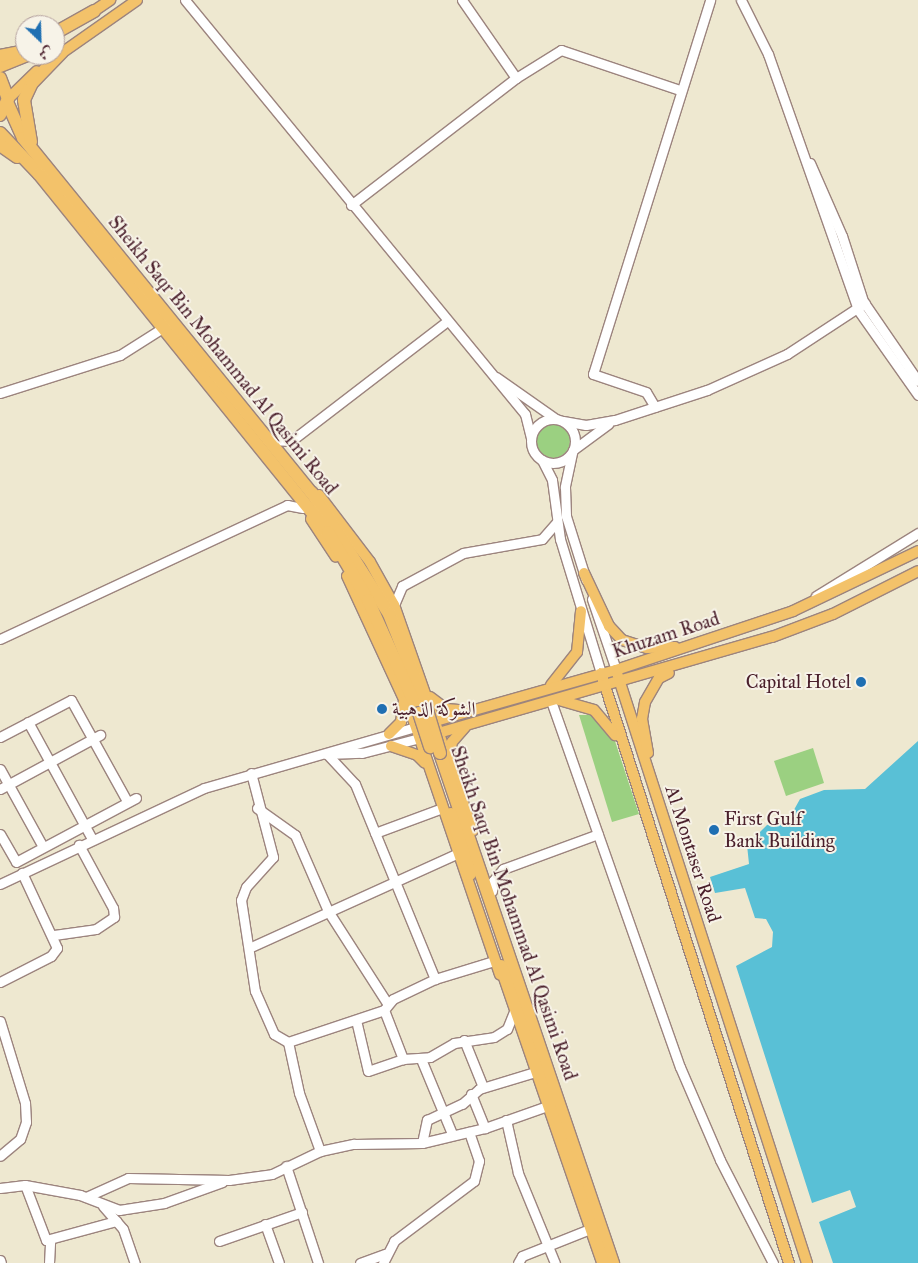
<!DOCTYPE html>
<meta charset="utf-8">
<style>
body{margin:0}
#map{position:relative;width:918px;height:1263px;overflow:hidden;background:#eee8d0;font-family:"IM FELL Great Primer",Amiri,serif}
div>[style]{position:absolute}
.green>*{inset:0;background:#9bd081}
.round{border-radius:50%}
.water>*{inset:0;background:#59c0d6}
.roads{filter:drop-shadow(1px 0 #9c847e) drop-shadow(-1px 0 #9c847e) drop-shadow(0 1px #9c847e) drop-shadow(0 -1px #9c847e)}
.minor>*{height:9px;margin:-4.5px;padding:0 4.5px;transform-origin:4.5px;border-radius:4.5px;background:#fff}
.minor>.ring{margin:-4.5px;padding:0;box-sizing:content-box;background:none;border:9px solid #fff;border-radius:50%}
.major>*{height:10px;margin:-5px;padding:0 5px;transform-origin:5px;border-radius:5px;background:#f3c26a}
.highway>*{height:12px;margin:-6px;padding:0 6px;transform-origin:6px;border-radius:6px;background:#f3c26a}
.bridges{filter:drop-shadow(1px 0 #9c847e) drop-shadow(-1px 0 #9c847e) drop-shadow(0 1px #9c847e) drop-shadow(0 -1px #9c847e)}
.highway-bridge>*{height:12px;margin:-6px;padding:0 6px;transform-origin:6px;border-radius:6px;background:#f3c26a}
.dots>*{width:14px;height:14px;translate:-50% -50%;box-sizing:border-box;border:2px solid #f7f3e8;border-radius:50%}
span{translate:-50% -50%;white-space:nowrap;text-align:center;line-height:1.15;-webkit-text-stroke:4px #f7f3e8;paint-order:stroke}
.street-label{font-size:19px;color:#4a1f2b}
.poi-label{font-size:19px;color:#4a1f2b}
.right{translate:-100% -50%;text-align:right}
.left{translate:0 -50%;text-align:left}
.north{position:absolute;left:15px;top:15px;width:50px;height:50px;box-sizing:border-box;background:#f7f3e8;border:1px solid #b29e9c;border-radius:50%;rotate:156deg;font-size:14px;font-weight:700;line-height:20px;text-align:center;color:#4a1f2b}
.north::after{content:'';display:block;margin:auto;width:18px;height:22px;background:#1f6fb2;clip-path:polygon(50% 0,100% 100%,50% 72%,0 100%)}
</style>
<div id="map">
<div class="green">
<i class="round" style="left:536px;top:424px;width:34px;height:34px"></i>
<i style="clip-path:polygon(579px 715px,593px 715px,612px 732px,639px 814px,612px 822px)"></i>
<i style="clip-path:polygon(813px 748px,824px 783px,786px 796px,774px 761px)"></i>
</div>
<div class="water">
<i style="clip-path:polygon(918px 741px,918px 1263px,833px 1263px,819px 1222px,856px 1207px,850px 1190px,812px 1203px,736px 966px,772px 947px,773px 932px,766px 919px,755px 918px,745px 888px,715px 893px,710px 877px,749px 864px,747px 845px,767px 825px,790px 817px,800px 799px,824px 790px,865px 789px)"></i>
</div>
<div class="roads">
<div class="minor">
<i style="left:185px;top:0;width:536px;rotate:50.61deg"></i>
<i style="left:525px;top:414px;width:25px;rotate:76deg"></i>
<i style="left:462px;top:0;width:95px;rotate:55.3deg"></i>
<i style="left:741px;top:0;width:60px;rotate:63.4deg"></i>
<i style="left:768px;top:54px;width:271px;rotate:70.6deg"></i>
<i style="left:858px;top:310px;width:104px;rotate:54.8deg"></i>
<i style="left:810px;top:163px;width:80px;rotate:66.3deg"></i>
<i style="left:842px;top:236px;width:68px;rotate:72.1deg"></i>
<i style="left:863px;top:301px;width:97px;rotate:55.5deg"></i>
<i style="left:351px;top:205px;width:208px;rotate:-37.6deg"></i>
<i style="left:516px;top:78px;width:53px;rotate:-31.9deg"></i>
<i style="left:561px;top:50px;width:126px;rotate:18.6deg"></i>
<i style="left:496px;top:377px;width:73px;rotate:35deg"></i>
<i style="left:0;top:393px;width:126px;rotate:-17.6deg"></i>
<i style="left:120px;top:355px;width:49px;rotate:-32.4deg"></i>
<i style="left:655px;top:407px;width:17px;rotate:-121deg"></i>
<i style="left:646px;top:392px;width:56px;rotate:-161.2deg"></i>
<i style="left:593px;top:374px;width:392px;rotate:-72.6deg"></i>
<i class="ring" style="left:531px;top:419px;width:35px;height:35px"></i>
<i style="left:563px;top:421px;width:23px;rotate:10deg"></i>
<i style="left:586px;top:425px;width:29px;rotate:-10deg"></i>
<i style="left:615px;top:420px;width:97px;rotate:-18.1deg"></i>
<i style="left:707px;top:390px;width:88px;rotate:-24.2deg"></i>
<i style="left:787px;top:354px;width:93px;rotate:-33.2deg"></i>
<i style="left:271px;top:440px;width:20px;rotate:3deg"></i>
<i style="left:291px;top:441px;width:195px;rotate:-37.5deg"></i>
<i style="left:573px;top:450px;width:44px;rotate:-36.6deg"></i>
<i style="left:572px;top:453px;width:35px;rotate:102deg"></i>
<i style="left:565px;top:487px;width:29px;rotate:88deg"></i>
<i style="left:566px;top:516px;width:67px;rotate:72.6deg"></i>
<i style="left:542px;top:460px;width:22px;rotate:63deg"></i>
<i style="left:552px;top:480px;width:60px;rotate:82.3deg"></i>
<i style="left:560px;top:539px;width:140px;rotate:73deg"></i>
<i style="left:816px;top:596px;width:120px;rotate:-31.7deg"></i>
<i style="left:592px;top:599px;width:75px;rotate:71.3deg"></i>
<i style="left:394px;top:605px;width:21px;rotate:-67deg"></i>
<i style="left:402px;top:586px;width:69px;rotate:-28.4deg"></i>
<i style="left:463px;top:553px;width:80px;rotate:-10deg"></i>
<i style="left:542px;top:539px;width:23px;rotate:-49deg"></i>
<i style="left:0;top:639px;width:317px;rotate:-25deg"></i>
<i style="left:287px;top:505px;width:16px;rotate:11deg"></i>
<i style="left:551px;top:701px;width:388px;rotate:70.6deg"></i>
<i style="left:680px;top:1067px;width:101px;rotate:66.7deg"></i>
<i style="left:720px;top:1160px;width:116px;rotate:62.8deg"></i>
<i style="left:28px;top:722px;width:133px;rotate:61.3deg"></i>
<i style="left:0;top:737px;width:80px;rotate:-27.5deg"></i>
<i style="left:71px;top:700px;width:115px;rotate:61deg"></i>
<i style="left:326px;top:754px;width:36px;rotate:-2deg"></i>
<i style="left:362px;top:753px;width:59px;rotate:-14.7deg"></i>
<i style="left:327px;top:754px;width:41px;rotate:47deg"></i>
<i style="left:355px;top:784px;width:211px;rotate:67.7deg"></i>
<i style="left:0;top:769px;width:89px;rotate:61.1deg"></i>
<i style="left:251px;top:773px;width:87px;rotate:75.3deg"></i>
<i style="left:273px;top:857px;width:40px;rotate:132deg"></i>
<i style="left:246px;top:887px;width:14px;rotate:111deg"></i>
<i style="left:241px;top:900px;width:92px;rotate:81.3deg"></i>
<i style="left:255px;top:991px;width:47px;rotate:66.2deg"></i>
<i style="left:274px;top:1034px;width:16px;rotate:30deg"></i>
<i style="left:288px;top:1042px;width:52px;rotate:77.8deg"></i>
<i style="left:299px;top:1093px;width:62px;rotate:70.1deg"></i>
<i style="left:0;top:789px;width:114px;rotate:-28.4deg"></i>
<i style="left:257px;top:808px;width:47px;rotate:35.4deg"></i>
<i style="left:295px;top:835px;width:83px;rotate:66.5deg"></i>
<i style="left:328px;top:911px;width:109px;rotate:57.3deg"></i>
<i style="left:375px;top:833px;width:69px;rotate:-20.3deg"></i>
<i style="left:0;top:834px;width:32px;rotate:60deg"></i>
<i style="left:16px;top:862px;width:136px;rotate:-28.1deg"></i>
<i style="left:0;top:884px;width:225px;rotate:-25.2deg"></i>
<i style="left:204px;top:788px;width:220px;rotate:-16.1deg"></i>
<i style="left:492px;top:891px;width:10px;rotate:-84deg"></i>
<i style="left:493px;top:881px;width:16px;rotate:-50deg"></i>
<i style="left:503px;top:869px;width:101px;rotate:-20.2deg"></i>
<i style="left:54px;top:935px;width:42px;rotate:-8.1deg"></i>
<i style="left:96px;top:929px;width:22px;rotate:-34deg"></i>
<i style="left:114px;top:917px;width:9px;rotate:-96deg"></i>
<i style="left:113px;top:908px;width:72px;rotate:-118.4deg"></i>
<i style="left:251px;top:947px;width:225px;rotate:-24.4deg"></i>
<i style="left:0;top:982px;width:57px;rotate:-27deg"></i>
<i style="left:51px;top:956px;width:10px;rotate:-53deg"></i>
<i style="left:57px;top:948px;width:83px;rotate:-115deg"></i>
<i style="left:384px;top:1010px;width:53px;rotate:68.8deg"></i>
<i style="left:356px;top:1020px;width:52px;rotate:76.8deg"></i>
<i style="left:368px;top:1071px;width:37px;rotate:-19deg"></i>
<i style="left:403px;top:1059px;width:27px;rotate:-4deg"></i>
<i style="left:430px;top:1057px;width:28px;rotate:-30deg"></i>
<i style="left:454px;top:1043px;width:40px;rotate:-8.5deg"></i>
<i style="left:494px;top:1037px;width:15px;rotate:-32deg"></i>
<i style="left:507px;top:1029px;width:18px;rotate:-68deg"></i>
<i style="left:0;top:1021px;width:86px;rotate:73deg"></i>
<i style="left:25px;top:1103px;width:19px;rotate:87deg"></i>
<i style="left:26px;top:1122px;width:18px;rotate:109deg"></i>
<i style="left:20px;top:1139px;width:26px;rotate:140deg"></i>
<i style="left:464px;top:1040px;width:51px;rotate:68deg"></i>
<i style="left:288px;top:1042px;width:101px;rotate:-18.4deg"></i>
<i style="left:384px;top:1010px;width:14px;rotate:-51deg"></i>
<i style="left:393px;top:999px;width:47px;rotate:-25.5deg"></i>
<i style="left:435px;top:979px;width:62px;rotate:-17deg"></i>
<i style="left:421px;top:1059px;width:81px;rotate:67.5deg"></i>
<i style="left:471px;top:1094px;width:37px;rotate:68deg"></i>
<i style="left:506px;top:1120px;width:54px;rotate:77.2deg"></i>
<i style="left:518px;top:1173px;width:97px;rotate:67.7deg"></i>
<i style="left:422px;top:1143px;width:24px;rotate:-78deg"></i>
<i style="left:427px;top:1120px;width:38px;rotate:-25deg"></i>
<i style="left:462px;top:1104px;width:23px;rotate:-41deg"></i>
<i style="left:479px;top:1089px;width:59px;rotate:-16.9deg"></i>
<i style="left:286px;top:1166px;width:102px;rotate:71.7deg"></i>
<i style="left:25px;top:1185px;width:59px;rotate:69.1deg"></i>
<i style="left:46px;top:1240px;width:73px;rotate:-15.2deg"></i>
<i style="left:0;top:1188px;width:25px;rotate:-7deg"></i>
<i style="left:25px;top:1185px;width:56px;rotate:10.3deg"></i>
<i style="left:80px;top:1195px;width:42px;rotate:21deg"></i>
<i style="left:119px;top:1210px;width:46px;rotate:-8.8deg"></i>
<i style="left:164px;top:1203px;width:62px;rotate:-19.9deg"></i>
<i style="left:86px;top:1197px;width:46px;rotate:-24.3deg"></i>
<i style="left:128px;top:1178px;width:101px;rotate:1.1deg"></i>
<i style="left:229px;top:1180px;width:43px;rotate:-7.9deg"></i>
<i style="left:272px;top:1174px;width:53px;rotate:-25.6deg"></i>
<i style="left:320px;top:1151px;width:35px;rotate:-12deg"></i>
<i style="left:354px;top:1144px;width:68px;rotate:-0.8deg"></i>
<i style="left:422px;top:1143px;width:65px;rotate:-13.4deg"></i>
<i style="left:485px;top:1128px;width:66px;rotate:-19.5deg"></i>
<i style="left:103px;top:1206px;width:30px;rotate:49deg"></i>
<i style="left:123px;top:1229px;width:36px;rotate:71deg"></i>
<i style="left:265px;top:1224px;width:41px;rotate:70.3deg"></i>
<i style="left:219px;top:1241px;width:88px;rotate:-19.3deg"></i>
<i style="left:0;top:1260px;width:3px;rotate:72deg"></i>
<i style="left:49px;top:1263px;width:22px;rotate:-87deg"></i>
<i style="left:360px;top:1263px;width:27px;rotate:-20deg"></i>
<i style="left:383px;top:1263px;width:25px;rotate:-63deg"></i>
<i style="left:394px;top:1241px;width:100px;rotate:-36.9deg"></i>
<i style="left:474px;top:1181px;width:21px;rotate:-76deg"></i>
<i style="left:479px;top:1161px;width:31px;rotate:-109deg"></i>
<i style="left:518px;top:1263px;width:8px;rotate:-60deg"></i>
<i style="left:522px;top:1256px;width:73px;rotate:-21.7deg"></i>
</div>
<div class="major">
<i style="left:88px;top:15px;width:27px;rotate:-34deg"></i>
<i style="left:56px;top:57px;width:99px;rotate:-35.1deg"></i>
<i style="left:0;top:67px;width:32px;rotate:-22deg"></i>
<i style="left:8px;top:99px;width:40px;rotate:-44deg"></i>
<i style="left:319px;top:495px;width:84px;rotate:52.7deg"></i>
<i style="left:370px;top:562px;width:49px;rotate:60.8deg"></i>
<i style="left:394px;top:605px;width:239px;rotate:70.7deg"></i>
<i style="left:311px;top:519px;width:45px;rotate:56.7deg"></i>
<i style="left:584px;top:573px;width:59px;rotate:64.7deg"></i>
<i style="left:609px;top:626px;width:19px;rotate:47deg"></i>
<i style="left:622px;top:640px;width:26px;rotate:18deg"></i>
<i style="left:647px;top:648px;width:28px;rotate:-2deg"></i>
<i style="left:347px;top:576px;width:157px;rotate:65.2deg"></i>
<i style="left:413px;top:719px;width:270px;rotate:71.2deg"></i>
<i style="left:616px;top:670px;width:623px;rotate:72.15deg"></i>
<i style="left:601px;top:673px;width:619px;rotate:72.33deg"></i>
<i style="left:551px;top:685px;width:42px;rotate:-51.8deg"></i>
<i style="left:577px;top:652px;width:41px;rotate:-84.4deg"></i>
<i style="left:430px;top:697px;width:20px;rotate:37deg"></i>
<i style="left:446px;top:709px;width:16px;rotate:4deg"></i>
<i style="left:559px;top:700px;width:36px;rotate:16deg"></i>
<i style="left:594px;top:710px;width:33px;rotate:50deg"></i>
<i style="left:432px;top:722px;width:191px;rotate:-15.8deg"></i>
<i style="left:616px;top:670px;width:187px;rotate:-18.4deg"></i>
<i style="left:793px;top:611px;width:139px;rotate:-25.6deg"></i>
<i style="left:389px;top:734px;width:17px;rotate:-45deg"></i>
<i style="left:401px;top:722px;width:21px;rotate:-82deg"></i>
<i style="left:435px;top:734px;width:351px;rotate:-16.1deg"></i>
<i style="left:772px;top:637px;width:65px;rotate:-20.7deg"></i>
<i style="left:833px;top:614px;width:95px;rotate:-26.8deg"></i>
<i style="left:391px;top:746px;width:28px;rotate:19deg"></i>
<i style="left:417px;top:755px;width:11px;rotate:45deg"></i>
<i style="left:648px;top:753px;width:35px;rotate:-100deg"></i>
<i style="left:642px;top:719px;width:17px;rotate:-80deg"></i>
<i style="left:645px;top:702px;width:28px;rotate:-60deg"></i>
<i style="left:659px;top:678px;width:11px;rotate:-27deg"></i>
<i style="left:450px;top:754px;width:12px;rotate:-81deg"></i>
<i style="left:452px;top:742px;width:20px;rotate:-49deg"></i>
</div>
<div class="highway">
<i style="left:55px;top:33px;width:45px;rotate:-29.4deg"></i>
<i style="left:0;top:56px;width:25px;rotate:-11deg"></i>
<i style="left:0;top:78px;width:22px;rotate:69deg"></i>
<i style="left:8px;top:99px;width:18px;rotate:117deg"></i>
<i style="left:7px;top:102px;width:39px;rotate:66deg"></i>
<i style="left:23px;top:138px;width:458px;rotate:50.9deg"></i>
<i style="left:312px;top:493px;width:143px;rotate:57.5deg"></i>
<i style="left:389px;top:614px;width:103px;rotate:68.4deg"></i>
<i style="left:0;top:133px;width:57px;rotate:46.4deg"></i>
<i style="left:39px;top:174px;width:460px;rotate:51.1deg"></i>
<i style="left:328px;top:532px;width:79px;rotate:59.5deg"></i>
<i style="left:368px;top:600px;width:124px;rotate:65.7deg"></i>
<i style="left:31px;top:142px;width:43px;rotate:-99.5deg"></i>
<i style="left:24px;top:100px;width:19px;rotate:-65deg"></i>
<i style="left:32px;top:83px;width:43px;rotate:-45.9deg"></i>
<i style="left:0;top:145px;width:21px;rotate:35deg"></i>
<i style="left:440px;top:753px;width:539px;rotate:71.26deg"></i>
<i style="left:451px;top:814px;width:63px;rotate:72.4deg"></i>
<i style="left:501px;top:966px;width:314px;rotate:71deg"></i>
</div>
</div>
<div class="bridges">
<div class="highway-bridge">
<i style="left:427px;top:710px;width:45px;rotate:73.2deg"></i>
<i style="left:419px;top:713px;width:36px;rotate:72deg"></i>
</div>
</div>
<div class="dots">
<i style="left:861px;top:682px;background:#1f6fb2"></i>
<i style="left:382px;top:709px;background:#1f6fb2"></i>
<i style="left:714px;top:830px;background:#1f6fb2"></i>
</div>
<div class="street-label">
<span style="left:223px;top:355px;rotate:51deg">Sheikh Saqr Bin Mohammad Al Qasimi Road</span>
<span style="left:666px;top:635px;rotate:-18deg">Khuzam Road</span>
<span style="left:693px;top:854px;rotate:72deg">Al Montaser Road</span>
<span style="left:514px;top:913px;rotate:71deg">Sheikh Saqr Bin Mohammad Al Qasimi Road</span>
</div>
<div class="poi-label">
<span class="right" style="left:851px;top:682px">Capital Hotel</span>
<span class="left" style="left:392px;top:709px">الشوكة الذهبية</span>
<span class="left" style="left:724px;top:830px">First Gulf<br>Bank Building</span>
</div>
<div class="north">ش</div>
</div>
